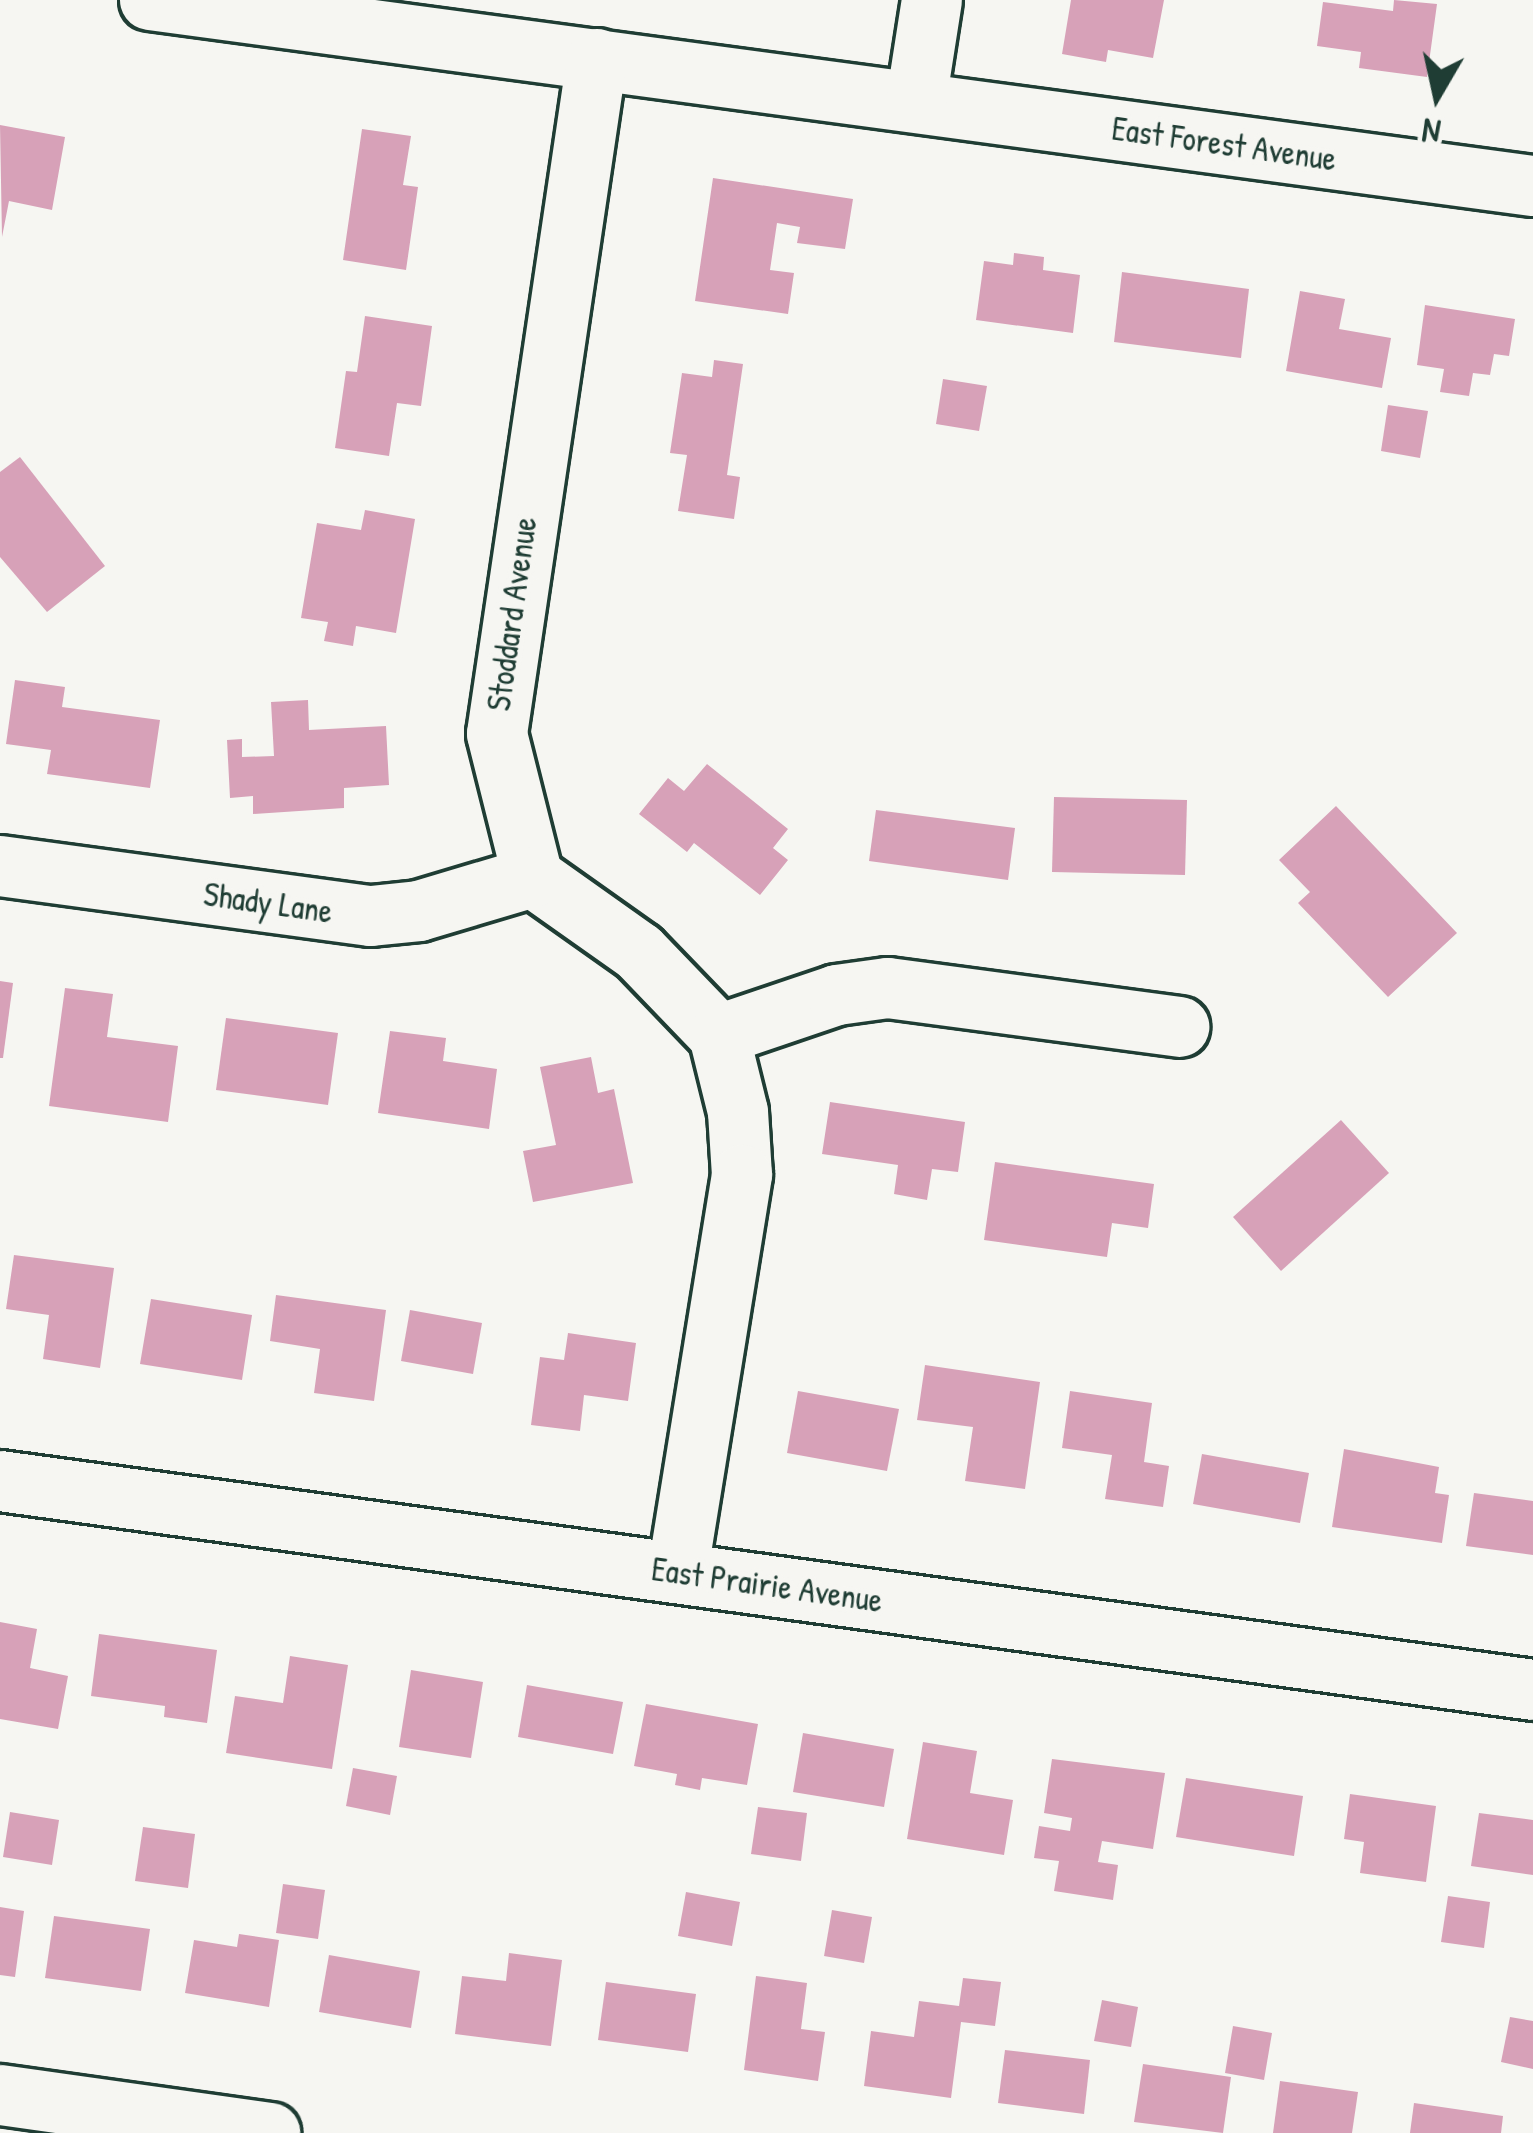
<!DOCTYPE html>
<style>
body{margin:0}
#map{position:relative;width:1533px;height:2133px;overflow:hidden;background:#f6f6f2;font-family:"Patrick Hand",sans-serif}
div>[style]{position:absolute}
.building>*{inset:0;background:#d7a1b8}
.roads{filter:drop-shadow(3px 0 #1f3d34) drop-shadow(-3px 0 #1f3d34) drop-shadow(0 3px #1f3d34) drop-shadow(0 -3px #1f3d34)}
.minor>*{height:60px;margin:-30px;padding:0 30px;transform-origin:30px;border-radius:30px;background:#f6f6f2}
span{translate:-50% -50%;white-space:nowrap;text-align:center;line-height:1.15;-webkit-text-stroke:10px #f6f6f2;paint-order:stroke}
.street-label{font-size:33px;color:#1f3d34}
.north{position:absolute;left:1377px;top:36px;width:120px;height:120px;-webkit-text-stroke:9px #f6f6f2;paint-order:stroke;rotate:189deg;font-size:33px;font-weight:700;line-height:48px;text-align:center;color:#1f3d34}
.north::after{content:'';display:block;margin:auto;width:42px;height:54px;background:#1f3d34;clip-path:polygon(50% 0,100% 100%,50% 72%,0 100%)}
</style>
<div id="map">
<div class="building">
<i style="clip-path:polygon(1071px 0,1164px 0,1153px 58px,1108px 50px,1106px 62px,1062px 54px)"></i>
<i style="clip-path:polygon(1394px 0,1437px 4px,1427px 77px,1359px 68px,1361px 52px,1317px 46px,1323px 2px,1393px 11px)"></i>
<i style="clip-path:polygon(0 125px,65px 137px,52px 210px,9px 201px,2px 237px)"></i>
<i style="clip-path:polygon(362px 129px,411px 136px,403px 185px,418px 187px,406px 270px,343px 260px)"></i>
<i style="clip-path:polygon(713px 178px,853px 199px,845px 249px,797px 243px,800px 227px,777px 223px,770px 270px,794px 273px,788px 314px,695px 301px)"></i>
<i style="clip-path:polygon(1014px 253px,1044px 257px,1043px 270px,1080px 275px,1073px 333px,976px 320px,984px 261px,1013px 265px)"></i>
<i style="clip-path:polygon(1122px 272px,1249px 289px,1241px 358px,1114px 342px)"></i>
<i style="clip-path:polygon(1300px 291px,1345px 299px,1339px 329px,1391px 338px,1382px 388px,1286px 371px)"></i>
<i style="clip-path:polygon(1425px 305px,1515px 319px,1509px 356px,1494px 354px,1490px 375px,1473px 373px,1469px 396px,1440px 392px,1444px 369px,1417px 365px)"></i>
<i style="clip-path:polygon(365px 316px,432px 326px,421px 406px,397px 403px,389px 456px,335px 448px,346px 371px,357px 372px)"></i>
<i style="clip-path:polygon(714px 360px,743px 364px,727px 475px,740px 477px,734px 519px,678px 511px,687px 455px,670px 453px,682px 373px,712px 377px)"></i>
<i style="clip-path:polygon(943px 379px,987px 386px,979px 431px,936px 424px)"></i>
<i style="clip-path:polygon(1388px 405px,1428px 411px,1420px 458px,1381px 451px)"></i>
<i style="clip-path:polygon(20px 457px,105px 566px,47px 612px,0 557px,0 472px)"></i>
<i style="clip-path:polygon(365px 510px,415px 519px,396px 633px,356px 626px,353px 646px,324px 641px,328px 622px,301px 618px,317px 523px,361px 530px)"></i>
<i style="clip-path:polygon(15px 680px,65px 687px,62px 707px,160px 720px,150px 788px,47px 774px,51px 750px,6px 744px)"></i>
<i style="clip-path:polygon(308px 700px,309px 730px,386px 726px,389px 785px,344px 788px,344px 808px,253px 814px,253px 796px,230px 798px,227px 740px,242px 739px,242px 757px,274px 756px,271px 702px)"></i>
<i style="clip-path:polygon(707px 764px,788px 829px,773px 848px,788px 860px,760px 895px,694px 843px,687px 852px,639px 814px,668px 778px,684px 791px)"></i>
<i style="clip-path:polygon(1054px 797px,1187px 800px,1185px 875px,1052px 872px)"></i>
<i style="clip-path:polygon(1336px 806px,1457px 933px,1388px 997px,1298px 903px,1310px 892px,1279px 860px)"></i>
<i style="clip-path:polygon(876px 810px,1015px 828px,1008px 880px,869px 861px)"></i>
<i style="clip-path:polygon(0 981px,13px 983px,3px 1058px,0 1058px)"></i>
<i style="clip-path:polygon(65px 988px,113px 994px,107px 1037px,178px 1046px,168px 1122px,49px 1106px)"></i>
<i style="clip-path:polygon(226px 1018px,338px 1033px,328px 1105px,216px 1090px)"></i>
<i style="clip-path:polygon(390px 1031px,446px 1038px,443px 1061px,497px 1069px,489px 1129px,378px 1113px)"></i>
<i style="clip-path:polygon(591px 1057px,598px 1093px,614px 1089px,633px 1183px,533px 1202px,523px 1151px,556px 1145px,540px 1067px)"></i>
<i style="clip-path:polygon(830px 1102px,965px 1122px,958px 1172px,932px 1169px,927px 1200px,894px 1194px,898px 1165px,822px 1154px)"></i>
<i style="clip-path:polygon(1341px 1120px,1389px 1173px,1281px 1271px,1233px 1217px)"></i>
<i style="clip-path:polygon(995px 1162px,1154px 1184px,1148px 1228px,1112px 1223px,1107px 1257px,984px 1240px)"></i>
<i style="clip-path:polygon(14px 1255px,114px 1268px,100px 1368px,43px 1359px,49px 1315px,6px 1309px)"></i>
<i style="clip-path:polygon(276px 1295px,386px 1310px,374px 1401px,314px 1393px,320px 1349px,270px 1341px)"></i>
<i style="clip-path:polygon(151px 1299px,252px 1315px,242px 1380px,140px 1364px)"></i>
<i style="clip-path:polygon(410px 1310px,482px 1323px,473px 1374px,401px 1361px)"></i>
<i style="clip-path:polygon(568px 1333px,636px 1343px,628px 1401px,584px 1395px,580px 1431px,531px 1425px,540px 1357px,564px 1360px)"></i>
<i style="clip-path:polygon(925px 1365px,1040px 1382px,1025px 1489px,965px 1481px,973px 1427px,917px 1420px)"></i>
<i style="clip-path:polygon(798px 1391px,899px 1409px,887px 1471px,787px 1453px)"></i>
<i style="clip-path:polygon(1070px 1391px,1152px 1403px,1144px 1462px,1169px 1466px,1163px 1507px,1105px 1499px,1112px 1455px,1062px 1448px)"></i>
<i style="clip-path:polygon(1344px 1449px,1439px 1467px,1435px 1493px,1449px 1495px,1442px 1543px,1332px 1527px)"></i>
<i style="clip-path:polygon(1202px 1454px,1309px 1473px,1300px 1523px,1193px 1504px)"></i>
<i style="clip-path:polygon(1474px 1493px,1533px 1501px,1533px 1555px,1466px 1546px)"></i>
<i style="clip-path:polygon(0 1622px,37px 1629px,30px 1668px,68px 1676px,58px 1729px,0 1719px)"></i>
<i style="clip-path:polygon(99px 1634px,217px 1650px,207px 1723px,164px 1717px,165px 1706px,91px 1696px)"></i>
<i style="clip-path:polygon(290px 1656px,348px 1665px,332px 1769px,226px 1753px,235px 1696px,283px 1703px)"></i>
<i style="clip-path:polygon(411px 1670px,483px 1682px,471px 1758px,399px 1747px)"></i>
<i style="clip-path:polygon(527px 1685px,623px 1702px,613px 1754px,518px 1737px)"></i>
<i style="clip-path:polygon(646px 1704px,758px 1724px,747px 1785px,702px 1778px,700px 1790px,675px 1785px,677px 1774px,634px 1766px)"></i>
<i style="clip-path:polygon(803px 1733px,894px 1749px,884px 1807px,793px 1792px)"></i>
<i style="clip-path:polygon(923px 1742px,977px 1751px,970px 1793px,1013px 1800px,1004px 1855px,907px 1839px)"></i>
<i style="clip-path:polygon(1052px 1759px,1165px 1773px,1153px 1849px,1102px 1841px,1098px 1862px,1118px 1865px,1113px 1900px,1054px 1891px,1059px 1861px,1034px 1858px,1039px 1826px,1070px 1831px,1072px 1818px,1044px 1813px)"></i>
<i style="clip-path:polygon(353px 1768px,397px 1776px,390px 1815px,346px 1806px)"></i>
<i style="clip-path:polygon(1186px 1778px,1303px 1796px,1294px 1856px,1176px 1837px)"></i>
<i style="clip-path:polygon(1350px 1794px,1436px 1806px,1426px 1882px,1360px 1873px,1364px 1842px,1344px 1839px)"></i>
<i style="clip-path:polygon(758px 1807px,807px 1813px,801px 1861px,751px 1854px)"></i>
<i style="clip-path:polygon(10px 1812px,59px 1820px,52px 1865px,3px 1857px)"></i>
<i style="clip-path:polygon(1479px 1813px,1533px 1820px,1533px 1875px,1471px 1866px)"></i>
<i style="clip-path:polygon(143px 1827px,195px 1834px,188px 1888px,135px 1881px)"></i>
<i style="clip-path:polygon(283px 1884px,325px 1890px,318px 1939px,276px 1933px)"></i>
<i style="clip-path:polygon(686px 1892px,740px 1902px,732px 1946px,678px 1936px)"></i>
<i style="clip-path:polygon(1448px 1896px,1490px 1902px,1484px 1948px,1441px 1942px)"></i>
<i style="clip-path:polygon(0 1907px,24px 1911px,15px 1977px,0 1975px)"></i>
<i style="clip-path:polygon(832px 1910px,872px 1917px,864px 1963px,824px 1956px)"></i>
<i style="clip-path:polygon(54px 1916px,150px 1929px,141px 1991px,45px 1978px)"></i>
<i style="clip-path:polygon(239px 1934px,279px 1940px,269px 2007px,185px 1993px,194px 1940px,237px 1947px)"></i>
<i style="clip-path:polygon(509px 1953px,562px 1960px,551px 2046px,455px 2034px,462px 1976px,506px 1981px)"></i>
<i style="clip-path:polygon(329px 1955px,420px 1971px,411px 2028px,319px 2012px)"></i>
<i style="clip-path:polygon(756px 1976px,807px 1983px,801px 2029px,825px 2032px,818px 2081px,744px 2070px)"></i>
<i style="clip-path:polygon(963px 1978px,1001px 1982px,995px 2026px,961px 2022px,951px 2098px,864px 2086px,871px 2031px,914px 2037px,919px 2001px,959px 2006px)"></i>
<i style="clip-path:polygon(606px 1982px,696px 1994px,688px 2052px,598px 2040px)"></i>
<i style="clip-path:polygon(1102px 2000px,1138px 2007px,1131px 2047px,1094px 2041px)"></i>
<i style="clip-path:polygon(1510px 2017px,1533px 2021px,1533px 2069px,1501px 2062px)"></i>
<i style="clip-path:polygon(1233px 2026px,1272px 2033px,1264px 2080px,1225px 2073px)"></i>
<i style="clip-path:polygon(1005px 2050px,1090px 2060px,1084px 2114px,998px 2103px)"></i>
<i style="clip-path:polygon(1143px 2064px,1231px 2077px,1223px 2133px,1134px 2122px)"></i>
<i style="clip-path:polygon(1280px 2081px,1358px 2092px,1352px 2133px,1273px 2133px)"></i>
<i style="clip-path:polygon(1414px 2103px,1503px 2116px,1501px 2133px,1410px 2133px)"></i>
</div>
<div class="roads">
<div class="minor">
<i style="left:150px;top:0;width:1395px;rotate:7.66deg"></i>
<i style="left:597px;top:59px;width:682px;rotate:98.43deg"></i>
<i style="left:497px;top:734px;width:147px;rotate:75.9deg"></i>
<i style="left:533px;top:877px;width:130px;rotate:35.3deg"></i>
<i style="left:639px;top:952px;width:115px;rotate:46.1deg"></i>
<i style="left:719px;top:1035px;width:79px;rotate:76.1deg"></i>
<i style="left:738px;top:1112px;width:63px;rotate:86.4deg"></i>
<i style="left:742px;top:1175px;width:402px;rotate:99.2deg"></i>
<i style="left:916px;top:102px;width:103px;rotate:-81.1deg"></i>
<i style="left:0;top:866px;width:374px;rotate:7.7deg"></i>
<i style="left:371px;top:916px;width:48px;rotate:-5.9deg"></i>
<i style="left:419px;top:911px;width:119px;rotate:-16.6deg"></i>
<i style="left:719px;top:1035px;width:125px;rotate:-18.7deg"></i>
<i style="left:837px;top:995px;width:51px;rotate:-7.8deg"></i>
<i style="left:888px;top:988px;width:294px;rotate:7.6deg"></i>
<i style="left:0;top:1481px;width:1547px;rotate:7.76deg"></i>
<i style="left:0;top:2095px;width:273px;rotate:8deg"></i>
</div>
</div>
<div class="street-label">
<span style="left:1224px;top:144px;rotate:8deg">East Forest Avenue</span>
<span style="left:512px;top:614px;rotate:-82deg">Stoddard Avenue</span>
<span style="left:268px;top:903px;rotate:8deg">Shady Lane</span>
<span style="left:767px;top:1585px;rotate:8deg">East Prairie Avenue</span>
</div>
<div class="north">N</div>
</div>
